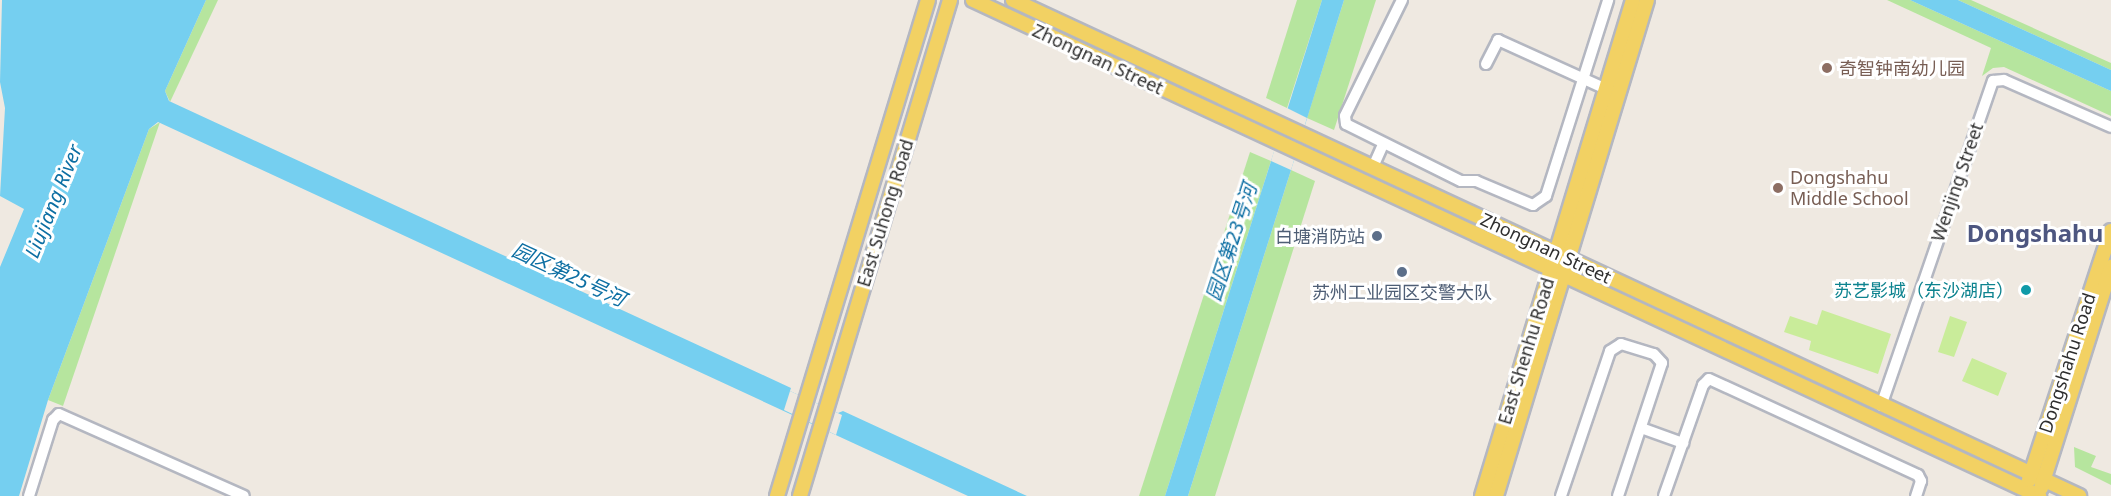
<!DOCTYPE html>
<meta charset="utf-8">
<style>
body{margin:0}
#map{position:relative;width:2111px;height:496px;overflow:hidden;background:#efe9e1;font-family:"Noto Sans","Noto Sans SC",sans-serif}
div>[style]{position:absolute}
.green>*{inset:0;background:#b6e59e}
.pitch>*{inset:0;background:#c9ec9a}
.water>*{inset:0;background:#75cff0}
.pier>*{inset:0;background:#efe9e1}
.roads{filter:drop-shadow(2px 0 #b4b7c1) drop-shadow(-2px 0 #b4b7c1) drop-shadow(0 2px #b4b7c1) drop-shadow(0 -2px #b4b7c1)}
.minor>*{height:10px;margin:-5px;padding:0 5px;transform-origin:5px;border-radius:5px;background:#fff}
.major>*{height:14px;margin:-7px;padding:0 7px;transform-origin:7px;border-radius:7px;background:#f2d163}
.dots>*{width:16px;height:16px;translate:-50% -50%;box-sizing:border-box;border:3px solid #fff;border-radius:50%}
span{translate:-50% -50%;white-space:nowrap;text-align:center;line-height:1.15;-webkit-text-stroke:6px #fff;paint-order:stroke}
.street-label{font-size:18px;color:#2e2e2e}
.education-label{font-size:18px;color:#785e54}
.left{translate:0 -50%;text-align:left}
.service-label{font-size:18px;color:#4e5e75}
.right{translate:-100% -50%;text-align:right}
.culture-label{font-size:18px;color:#0d838f}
.water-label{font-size:20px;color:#0d6fa3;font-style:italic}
.district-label{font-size:24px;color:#4d5680;font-weight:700}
</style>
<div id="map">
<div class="green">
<i style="clip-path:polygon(206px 0,218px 0,170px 102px,165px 91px)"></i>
<i style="clip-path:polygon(1297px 0,1322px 0,1287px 108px,1266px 98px)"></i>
<i style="clip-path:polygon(1344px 0,1376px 0,1334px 130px,1307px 118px)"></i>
<i style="clip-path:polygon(1887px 0,1910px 0,2111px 91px,2111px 116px,2004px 67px,1993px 68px,1982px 76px,1991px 48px)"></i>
<i style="clip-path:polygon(1958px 0,1971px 0,2111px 63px,2111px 70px)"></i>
<i style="clip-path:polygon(160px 122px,63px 406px,48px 400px,149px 129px)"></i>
<i style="clip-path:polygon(1250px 152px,1271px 161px,1165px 496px,1139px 496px)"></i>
<i style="clip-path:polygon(1291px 170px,1315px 181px,1215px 496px,1188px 496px)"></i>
<i style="clip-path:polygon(2074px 447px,2096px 456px,2091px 467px,2111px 474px,2111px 485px,2075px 467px)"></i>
</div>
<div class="pitch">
<i style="clip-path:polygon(1822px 310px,1891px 334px,1878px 374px,1809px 350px,1811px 341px,1784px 332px,1790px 316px,1817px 325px)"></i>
<i style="clip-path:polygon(1950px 316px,1967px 322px,1954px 357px,1938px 352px)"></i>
<i style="clip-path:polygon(1972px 358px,2007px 373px,1998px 396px,1962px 381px)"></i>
</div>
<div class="water">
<i style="clip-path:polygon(2px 0,206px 0,165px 91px,169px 101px,791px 388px,790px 391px,838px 413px,843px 411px,1027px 496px,968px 496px,158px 122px,149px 129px,48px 400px,19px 496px,0 496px,0 267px,24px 209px,0 196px,5px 108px,0 82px)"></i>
<i style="clip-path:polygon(1322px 0,1344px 0,1291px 170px,1188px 496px,1165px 496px)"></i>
<i style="clip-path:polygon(1910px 0,1958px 0,2111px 70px,2111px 91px)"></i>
</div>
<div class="pier">
<i style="clip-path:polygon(1287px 108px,1307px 118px,1291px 170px,1271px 161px)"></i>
<i style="clip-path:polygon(790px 391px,842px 415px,836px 435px,784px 410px)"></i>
</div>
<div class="roads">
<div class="minor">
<i style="left:1402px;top:0;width:129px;rotate:116.2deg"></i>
<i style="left:1345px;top:116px;width:8px;rotate:83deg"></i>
<i style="left:1346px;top:124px;width:128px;rotate:26.4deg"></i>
<i style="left:1461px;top:181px;width:15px"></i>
<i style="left:1476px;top:181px;width:62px;rotate:22.8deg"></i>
<i style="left:1533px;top:205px;width:16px;rotate:-35deg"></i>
<i style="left:1546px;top:196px;width:206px;rotate:-72.4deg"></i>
<i style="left:1486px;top:64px;width:27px;rotate:-63deg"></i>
<i style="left:1498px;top:40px;width:119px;rotate:24.4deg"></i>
<i style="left:1373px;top:167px;width:24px;rotate:-66deg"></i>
<i style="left:1881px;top:406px;width:344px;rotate:-71deg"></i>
<i style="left:1993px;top:81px;width:11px;rotate:-5deg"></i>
<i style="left:2004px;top:80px;width:117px;rotate:23.7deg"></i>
<i style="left:1641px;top:428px;width:45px;rotate:19.7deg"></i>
<i style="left:29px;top:496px;width:80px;rotate:-72.5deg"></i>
<i style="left:53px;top:420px;width:8px;rotate:-45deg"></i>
<i style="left:59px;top:414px;width:202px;rotate:23.9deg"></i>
<i style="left:1561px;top:496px;width:153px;rotate:-71.3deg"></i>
<i style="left:1610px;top:351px;width:13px;rotate:-32deg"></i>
<i style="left:1621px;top:344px;width:34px;rotate:17deg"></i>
<i style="left:1654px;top:354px;width:12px;rotate:48deg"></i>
<i style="left:1662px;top:363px;width:140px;rotate:108.3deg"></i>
<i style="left:1664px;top:496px;width:118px;rotate:-70.6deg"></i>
<i style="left:1703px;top:385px;width:8px;rotate:-45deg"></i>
<i style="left:1709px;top:379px;width:230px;rotate:24.7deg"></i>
<i style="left:1918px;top:475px;width:7px;rotate:63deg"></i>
<i style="left:1921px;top:481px;width:16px;rotate:108deg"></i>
</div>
<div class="major">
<i style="left:973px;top:0;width:1176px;rotate:24.95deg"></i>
<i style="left:1013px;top:0;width:1176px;rotate:24.95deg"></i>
<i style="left:2029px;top:480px;width:262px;rotate:-71.8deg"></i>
<i style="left:2041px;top:488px;width:232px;rotate:-72.4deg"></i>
<i style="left:777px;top:496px;width:518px;rotate:-73.07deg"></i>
<i style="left:800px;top:496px;width:518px;rotate:-73.17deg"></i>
<i style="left:1482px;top:496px;width:518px;rotate:-73.07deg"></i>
<i style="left:1496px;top:496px;width:518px;rotate:-73.07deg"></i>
</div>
</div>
<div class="dots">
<i style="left:1827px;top:68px;background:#8d6e63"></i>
<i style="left:1778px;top:188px;background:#8d6e63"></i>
<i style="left:1377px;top:236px;background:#5c6f8a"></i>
<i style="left:1402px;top:272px;background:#5c6f8a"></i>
<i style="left:2026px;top:290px;background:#0f9aa8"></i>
</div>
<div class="street-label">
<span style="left:1098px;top:59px;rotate:25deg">Zhongnan Street</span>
<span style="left:1957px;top:182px;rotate:-71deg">Wenjing Street</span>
<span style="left:885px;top:213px;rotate:-73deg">East Suhong Road</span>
<span style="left:1546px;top:248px;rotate:25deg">Zhongnan Street</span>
<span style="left:1526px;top:351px;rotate:-73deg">East Shenhu Road</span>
<span style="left:2067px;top:363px;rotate:-72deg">Dongshahu Road</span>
</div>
<div class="education-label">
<span class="left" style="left:1839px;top:68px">奇智钟南幼儿园</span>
<span class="left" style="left:1790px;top:188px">Dongshahu<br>Middle School</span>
</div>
<div class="service-label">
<span class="right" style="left:1365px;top:236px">白塘消防站</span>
<span style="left:1402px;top:292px">苏州工业园区交警大队</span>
</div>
<div class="culture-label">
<span class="right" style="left:2014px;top:290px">苏艺影城（东沙湖店）</span>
</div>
<div class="water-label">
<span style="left:53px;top:201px;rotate:-68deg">Liujiang River</span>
<span style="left:1231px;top:242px;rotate:-72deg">园区第23号河</span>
<span style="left:569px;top:274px;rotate:25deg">园区第25号河</span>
</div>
<div class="district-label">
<span style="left:2035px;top:233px">Dongshahu</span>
</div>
</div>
